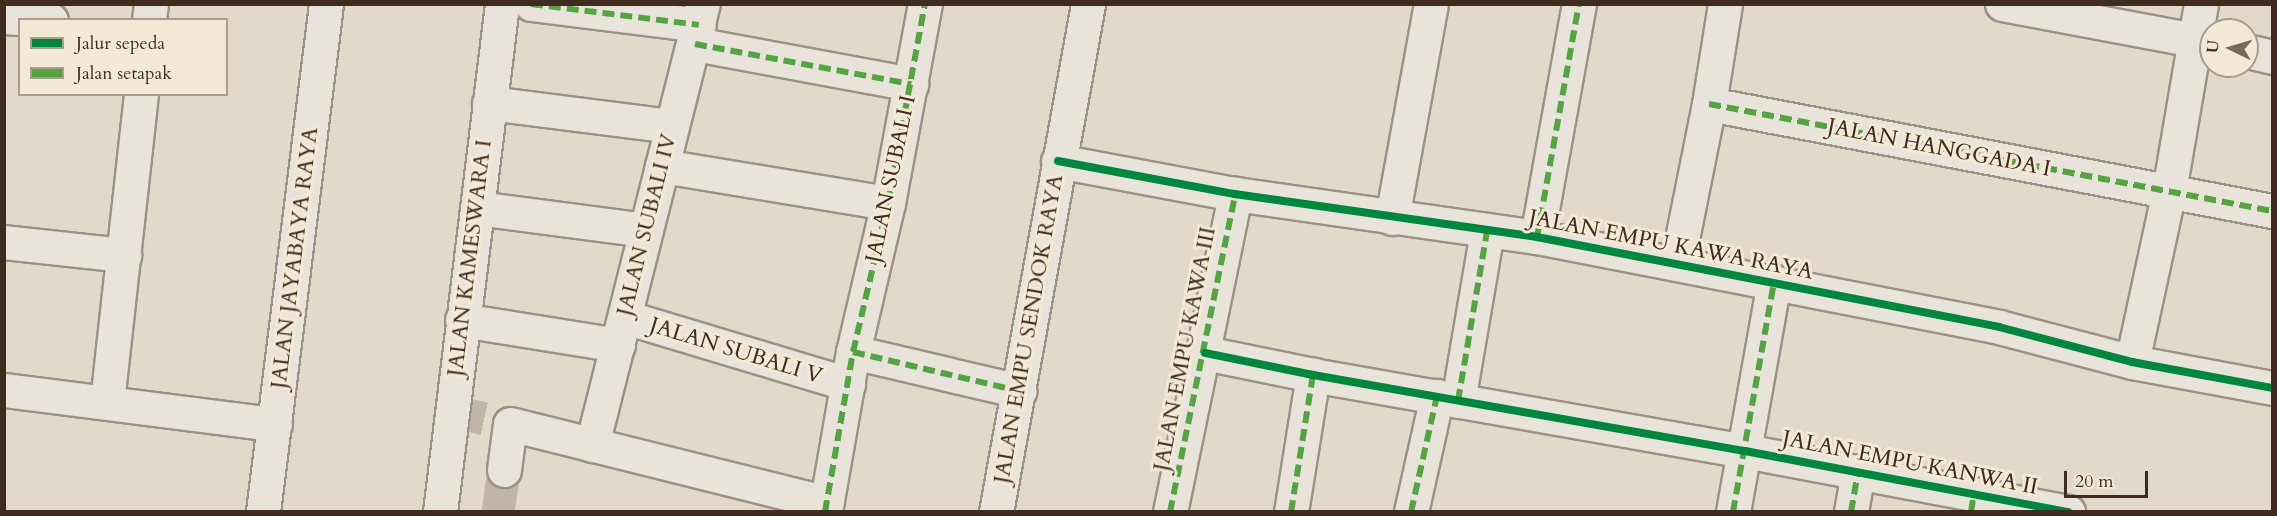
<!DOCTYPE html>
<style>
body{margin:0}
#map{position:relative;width:2277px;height:516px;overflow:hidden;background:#e2dac8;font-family:Cardo,serif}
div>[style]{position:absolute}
.minor-tunnel>*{height:33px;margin-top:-16.5px;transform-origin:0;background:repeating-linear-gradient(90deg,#c2b7a6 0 33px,transparent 0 49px)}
.roads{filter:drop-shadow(2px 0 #9a9287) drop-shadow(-2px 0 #9a9287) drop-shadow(0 2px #9a9287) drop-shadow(0 -2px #9a9287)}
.minor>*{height:33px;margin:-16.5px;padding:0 16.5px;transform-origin:16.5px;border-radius:16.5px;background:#e8e4dc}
.quiet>*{height:6px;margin-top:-3px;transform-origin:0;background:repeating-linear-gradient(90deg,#54a441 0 12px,transparent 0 18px)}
.cycleway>*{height:8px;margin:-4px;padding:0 4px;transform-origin:4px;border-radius:4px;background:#00873e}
span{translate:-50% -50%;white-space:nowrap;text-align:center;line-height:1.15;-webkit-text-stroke:6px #f3e9d5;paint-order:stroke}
.street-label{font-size:22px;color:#402c1e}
.frame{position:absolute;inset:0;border:6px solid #402c1e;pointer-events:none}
.legend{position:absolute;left:18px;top:18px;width:210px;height:78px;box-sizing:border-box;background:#f3e9d5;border:2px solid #ab9d8c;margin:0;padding:8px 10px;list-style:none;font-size:18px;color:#402c1e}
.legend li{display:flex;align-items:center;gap:12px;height:30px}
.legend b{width:30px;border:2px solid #ab9d8c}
.north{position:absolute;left:2199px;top:18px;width:60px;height:60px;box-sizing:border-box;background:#f3e9d5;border:2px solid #ab9d8c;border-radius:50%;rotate:275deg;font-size:16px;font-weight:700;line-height:24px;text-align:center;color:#402c1e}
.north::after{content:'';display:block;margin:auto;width:21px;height:27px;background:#79695a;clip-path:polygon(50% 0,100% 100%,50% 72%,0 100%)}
.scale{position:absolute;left:2064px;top:471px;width:84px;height:27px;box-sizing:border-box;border:3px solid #402c1e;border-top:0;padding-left:8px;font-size:18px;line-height:21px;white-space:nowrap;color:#402c1e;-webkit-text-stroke:4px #f3e9d5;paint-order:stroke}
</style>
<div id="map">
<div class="minor-tunnel">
<i style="left:452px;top:411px;width:59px;rotate:12.6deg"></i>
<i style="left:498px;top:512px;width:42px;rotate:-81.9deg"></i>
</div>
<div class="roads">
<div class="minor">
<i style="left:531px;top:4px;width:169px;rotate:7.1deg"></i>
<i style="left:2002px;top:4px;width:213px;rotate:10.6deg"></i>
<i style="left:4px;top:17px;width:47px;rotate:3.7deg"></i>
<i style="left:149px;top:20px;width:16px;rotate:-83deg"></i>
<i style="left:695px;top:44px;width:220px;rotate:10.5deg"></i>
<i style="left:2247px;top:51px;width:26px;rotate:13deg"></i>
<i style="left:489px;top:103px;width:183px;rotate:7.2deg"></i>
<i style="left:1709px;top:104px;width:573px;rotate:10.76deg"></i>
<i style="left:1058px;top:161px;width:180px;rotate:10.6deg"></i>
<i style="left:1235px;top:194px;width:305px;rotate:8.1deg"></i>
<i style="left:1537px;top:237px;width:471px;rotate:11deg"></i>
<i style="left:1999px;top:327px;width:138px;rotate:14.7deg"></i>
<i style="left:2132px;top:362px;width:142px;rotate:10.5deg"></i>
<i style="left:662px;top:166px;width:229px;rotate:9.3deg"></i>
<i style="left:477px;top:208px;width:170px;rotate:7.4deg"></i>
<i style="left:1392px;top:218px;width:218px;rotate:-79.7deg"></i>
<i style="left:1537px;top:237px;width:237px;rotate:-79.8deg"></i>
<i style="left:4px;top:242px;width:121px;rotate:6.2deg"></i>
<i style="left:1677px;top:264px;width:163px;rotate:-78.7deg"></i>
<i style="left:1709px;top:104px;width:101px;rotate:-80.9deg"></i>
<i style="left:625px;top:317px;width:233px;rotate:16.7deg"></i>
<i style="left:462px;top:320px;width:158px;rotate:9.1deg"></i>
<i style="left:853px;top:352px;width:171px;rotate:13.2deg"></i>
<i style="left:1205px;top:353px;width:110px;rotate:11.5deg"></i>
<i style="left:1313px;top:375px;width:439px;rotate:10deg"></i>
<i style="left:1745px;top:451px;width:329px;rotate:10.7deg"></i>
<i style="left:2132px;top:362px;width:175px;rotate:-77.8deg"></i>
<i style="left:2169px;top:191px;width:190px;rotate:-80.3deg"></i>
<i style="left:4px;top:390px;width:273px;rotate:7.2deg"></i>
<i style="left:1458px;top:401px;width:172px;rotate:-80.3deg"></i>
<i style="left:107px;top:402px;width:310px;rotate:-83.7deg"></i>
<i style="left:592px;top:445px;width:455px;rotate:-75.9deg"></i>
<i style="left:504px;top:470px;width:46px;rotate:-82.6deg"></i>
<i style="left:510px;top:424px;width:326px;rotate:14deg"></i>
<i style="left:263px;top:512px;width:512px;rotate:-82.93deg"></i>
<i style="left:440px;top:512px;width:512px;rotate:-83.04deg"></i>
<i style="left:825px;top:512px;width:162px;rotate:-80.1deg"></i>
<i style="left:853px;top:352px;width:153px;rotate:-76.8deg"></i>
<i style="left:888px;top:203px;width:202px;rotate:-79.5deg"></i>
<i style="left:996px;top:512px;width:516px;rotate:-79.73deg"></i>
<i style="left:1170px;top:512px;width:325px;rotate:-78.4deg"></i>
<i style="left:1291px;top:512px;width:139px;rotate:-80.9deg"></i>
<i style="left:1411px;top:512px;width:119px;rotate:-77.4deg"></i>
<i style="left:1733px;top:512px;width:234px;rotate:-79.9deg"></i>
<i style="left:1851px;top:512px;width:41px;rotate:-80.1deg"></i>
</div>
</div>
<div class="quiet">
<i style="left:531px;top:4px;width:169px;rotate:7.1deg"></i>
<i style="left:695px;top:44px;width:220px;rotate:10.5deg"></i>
<i style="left:1709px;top:104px;width:573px;rotate:10.76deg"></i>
<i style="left:1537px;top:237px;width:237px;rotate:-79.8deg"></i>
<i style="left:853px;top:352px;width:171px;rotate:13.2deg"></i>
<i style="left:1458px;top:401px;width:172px;rotate:-80.3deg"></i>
<i style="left:825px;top:512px;width:162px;rotate:-80.1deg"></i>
<i style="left:853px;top:352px;width:153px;rotate:-76.8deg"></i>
<i style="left:888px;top:203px;width:202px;rotate:-79.5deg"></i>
<i style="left:1170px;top:512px;width:325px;rotate:-78.4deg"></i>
<i style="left:1291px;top:512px;width:139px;rotate:-80.9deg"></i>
<i style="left:1411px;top:512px;width:119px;rotate:-77.4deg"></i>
<i style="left:1733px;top:512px;width:234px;rotate:-79.9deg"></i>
<i style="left:1851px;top:512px;width:41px;rotate:-80.1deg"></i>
<i style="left:1971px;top:512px;width:18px;rotate:-81deg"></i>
</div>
<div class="cycleway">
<i style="left:1058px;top:161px;width:180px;rotate:10.6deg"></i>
<i style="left:1235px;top:194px;width:305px;rotate:8.1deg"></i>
<i style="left:1537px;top:237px;width:471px;rotate:11deg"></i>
<i style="left:1999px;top:327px;width:138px;rotate:14.7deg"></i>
<i style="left:2132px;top:362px;width:142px;rotate:10.5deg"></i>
<i style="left:1205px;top:353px;width:110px;rotate:11.5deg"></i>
<i style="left:1313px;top:375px;width:439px;rotate:10deg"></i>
<i style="left:1745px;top:451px;width:329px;rotate:10.7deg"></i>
</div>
<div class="street-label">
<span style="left:1939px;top:148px;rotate:11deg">JALAN HANGGADA I</span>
<span style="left:891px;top:179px;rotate:-78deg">JALAN SUBALI I</span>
<span style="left:647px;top:225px;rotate:-76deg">JALAN SUBALI IV</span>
<span style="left:1671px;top:245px;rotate:11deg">JALAN EMPU KAWA RAYA</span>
<span style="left:295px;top:258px;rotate:-83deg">JALAN JAYABAYA RAYA</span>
<span style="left:470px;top:258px;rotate:-83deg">JALAN KAMESWARA I</span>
<span style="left:1029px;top:329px;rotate:-80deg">JALAN EMPU SENDOK RAYA</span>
<span style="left:1185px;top:349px;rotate:-79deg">JALAN EMPU KAWA III</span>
<span style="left:736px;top:351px;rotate:17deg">JALAN SUBALI V</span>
<span style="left:1910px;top:463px;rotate:11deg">JALAN EMPU KANWA II</span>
</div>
<div class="frame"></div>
<ul class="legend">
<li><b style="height:8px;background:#00873e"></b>Jalur sepeda</li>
<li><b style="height:8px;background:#54a441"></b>Jalan setapak</li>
</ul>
<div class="north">U</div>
<div class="scale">20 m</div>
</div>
